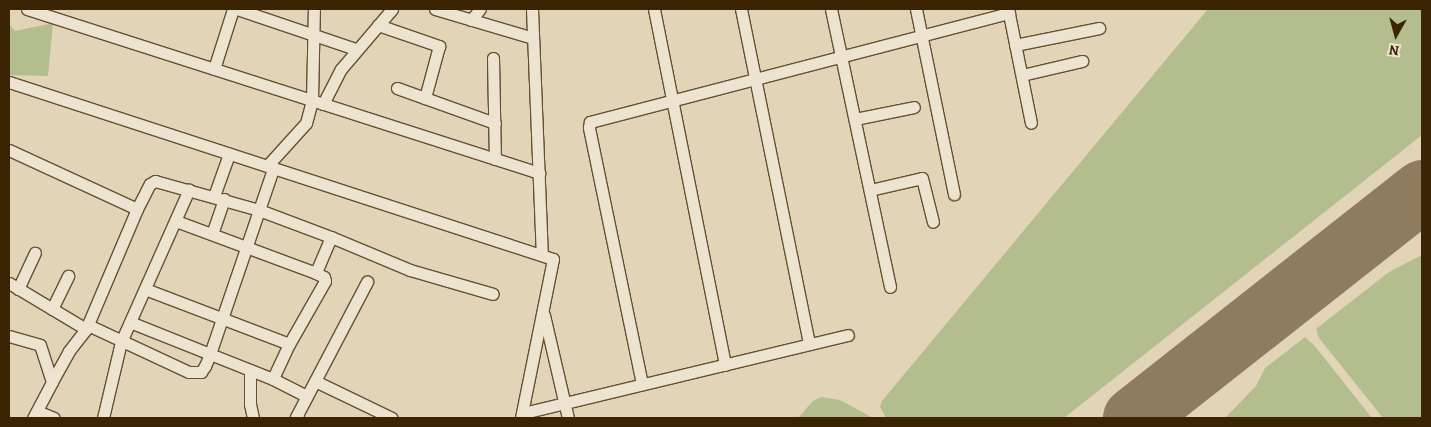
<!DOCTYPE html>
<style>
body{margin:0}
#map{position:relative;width:1431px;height:427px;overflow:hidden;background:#e2d5b7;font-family:Alegreya,serif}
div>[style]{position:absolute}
.green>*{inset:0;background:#b4bd8d}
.runway>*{height:62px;margin:-31px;padding:0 31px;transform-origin:31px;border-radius:31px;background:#8e7c5e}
.roads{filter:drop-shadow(1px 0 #645031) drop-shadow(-1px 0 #645031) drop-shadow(0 1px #645031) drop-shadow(0 -1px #645031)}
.minor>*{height:11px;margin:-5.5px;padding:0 5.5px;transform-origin:5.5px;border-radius:5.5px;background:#ece4d0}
span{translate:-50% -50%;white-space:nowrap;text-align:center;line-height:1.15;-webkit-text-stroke:4px #ece4d0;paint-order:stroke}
.frame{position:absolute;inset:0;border:10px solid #3a2404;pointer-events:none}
.north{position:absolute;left:1371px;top:10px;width:50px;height:50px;-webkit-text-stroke:4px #ece4d0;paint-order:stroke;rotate:187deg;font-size:14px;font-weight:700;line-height:20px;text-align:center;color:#3a2404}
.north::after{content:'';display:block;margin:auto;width:18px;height:22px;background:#3a2404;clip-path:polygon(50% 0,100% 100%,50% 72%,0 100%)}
</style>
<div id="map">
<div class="green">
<i style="clip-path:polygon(1208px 9px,1422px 9px,1422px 135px,1064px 418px,886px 418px,880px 407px,882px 401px)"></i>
<i style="clip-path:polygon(53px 23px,48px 76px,9px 75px,9px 24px,15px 31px)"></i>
<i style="clip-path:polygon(1422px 255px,1422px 418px,1383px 418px,1319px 338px,1316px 329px,1389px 272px)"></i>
<i style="clip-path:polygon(1305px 337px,1314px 345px,1372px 418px,1225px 418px,1256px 386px,1265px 368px)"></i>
<i style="clip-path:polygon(821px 397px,840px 400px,873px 418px,798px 418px,813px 401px)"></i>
</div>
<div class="runway">
<i style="left:1134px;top:418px;width:367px;rotate:-38.2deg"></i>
</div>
<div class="roads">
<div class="minor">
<i style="left:27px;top:9px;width:538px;rotate:17.76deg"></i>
<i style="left:237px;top:9px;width:125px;rotate:18.7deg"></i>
<i style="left:435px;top:9px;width:102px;rotate:16.5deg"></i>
<i style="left:532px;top:9px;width:246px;rotate:87.7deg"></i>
<i style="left:654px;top:9px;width:363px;rotate:78.7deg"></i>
<i style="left:741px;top:9px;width:342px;rotate:78.5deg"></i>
<i style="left:831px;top:9px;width:284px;rotate:78deg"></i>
<i style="left:916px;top:9px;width:189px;rotate:78.4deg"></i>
<i style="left:1008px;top:9px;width:116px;rotate:78.6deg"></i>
<i style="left:471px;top:20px;width:14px;rotate:-51deg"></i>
<i style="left:378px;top:25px;width:65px;rotate:19deg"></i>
<i style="left:439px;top:46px;width:54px;rotate:105.1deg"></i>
<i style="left:1015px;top:45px;width:86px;rotate:-11.4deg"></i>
<i style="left:493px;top:58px;width:101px;rotate:88.9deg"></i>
<i style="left:214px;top:69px;width:63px;rotate:-72.4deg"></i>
<i style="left:1022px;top:75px;width:62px;rotate:-13.1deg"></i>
<i style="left:9px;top:82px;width:572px;rotate:18.02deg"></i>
<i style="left:553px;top:259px;width:162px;rotate:101.4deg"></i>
<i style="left:397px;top:88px;width:104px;rotate:19.7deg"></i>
<i style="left:323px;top:104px;width:39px;rotate:-63deg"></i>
<i style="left:341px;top:69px;width:79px;rotate:-49.6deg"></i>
<i style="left:855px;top:119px;width:60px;rotate:-11.5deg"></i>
<i style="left:9px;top:150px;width:141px;rotate:24.7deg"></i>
<i style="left:137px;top:209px;width:130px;rotate:113deg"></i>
<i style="left:86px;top:329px;width:28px;rotate:128deg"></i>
<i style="left:69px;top:351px;width:35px;rotate:119deg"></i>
<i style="left:267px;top:166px;width:58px;rotate:-47.8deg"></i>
<i style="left:306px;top:123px;width:23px;rotate:-75deg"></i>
<i style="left:312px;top:101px;width:92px;rotate:-88.8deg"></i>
<i style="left:273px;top:169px;width:195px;rotate:108.8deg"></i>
<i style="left:210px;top:354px;width:68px;rotate:21.6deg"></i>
<i style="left:870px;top:190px;width:53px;rotate:-13deg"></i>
<i style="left:922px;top:178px;width:45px;rotate:76deg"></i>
<i style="left:214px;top:196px;width:45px;rotate:-70.3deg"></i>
<i style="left:137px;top:209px;width:28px;rotate:-63deg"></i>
<i style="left:150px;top:184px;width:6px;rotate:-31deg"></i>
<i style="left:155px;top:181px;width:108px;rotate:15.6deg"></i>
<i style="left:259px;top:210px;width:77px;rotate:20.6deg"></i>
<i style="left:331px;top:237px;width:39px;rotate:113deg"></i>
<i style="left:316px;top:273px;width:9px;rotate:27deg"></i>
<i style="left:324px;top:277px;width:4px;rotate:76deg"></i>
<i style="left:325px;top:281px;width:73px;rotate:119.7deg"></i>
<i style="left:289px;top:344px;width:38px;rotate:115deg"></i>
<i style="left:273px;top:379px;width:38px;rotate:27deg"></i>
<i style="left:176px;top:221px;width:149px;rotate:20.4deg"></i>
<i style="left:212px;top:234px;width:37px;rotate:-71deg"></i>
<i style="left:331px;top:237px;width:86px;rotate:22.7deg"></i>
<i style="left:410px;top:270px;width:86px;rotate:16.1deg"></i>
<i style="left:9px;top:283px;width:90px;rotate:30.9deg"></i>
<i style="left:18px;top:289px;width:40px;rotate:-65deg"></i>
<i style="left:145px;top:289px;width:154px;rotate:20.9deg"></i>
<i style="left:52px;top:309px;width:37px;rotate:-64deg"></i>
<i style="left:544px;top:315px;width:106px;rotate:76.9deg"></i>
<i style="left:88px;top:325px;width:111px;rotate:25deg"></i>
<i style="left:189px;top:372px;width:12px"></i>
<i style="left:201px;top:372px;width:7px;rotate:-56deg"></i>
<i style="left:205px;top:366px;width:13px;rotate:-67deg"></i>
<i style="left:210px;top:354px;width:86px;rotate:-158.2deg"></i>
<i style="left:9px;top:336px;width:32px;rotate:16deg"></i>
<i style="left:40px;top:345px;width:39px;rotate:72deg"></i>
<i style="left:52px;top:382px;width:41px;rotate:117.8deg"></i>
<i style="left:250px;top:370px;width:34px;rotate:90deg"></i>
<i style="left:250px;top:404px;width:14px;rotate:78deg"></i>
<i style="left:315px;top:381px;width:85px;rotate:25.7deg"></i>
<i style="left:642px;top:384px;width:262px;rotate:-101.7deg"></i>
<i style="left:589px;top:127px;width:5px;rotate:-79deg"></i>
<i style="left:590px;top:122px;width:433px;rotate:-14.6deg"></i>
<i style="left:37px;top:411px;width:18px;rotate:22deg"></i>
<i style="left:523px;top:413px;width:334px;rotate:-13.5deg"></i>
<i style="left:103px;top:418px;width:78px;rotate:-76.7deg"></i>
<i style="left:121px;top:342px;width:167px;rotate:-66deg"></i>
<i style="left:298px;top:418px;width:2px;rotate:-153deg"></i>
<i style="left:296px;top:417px;width:153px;rotate:-62.3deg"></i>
</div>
</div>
<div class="frame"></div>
<div class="north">N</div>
</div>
